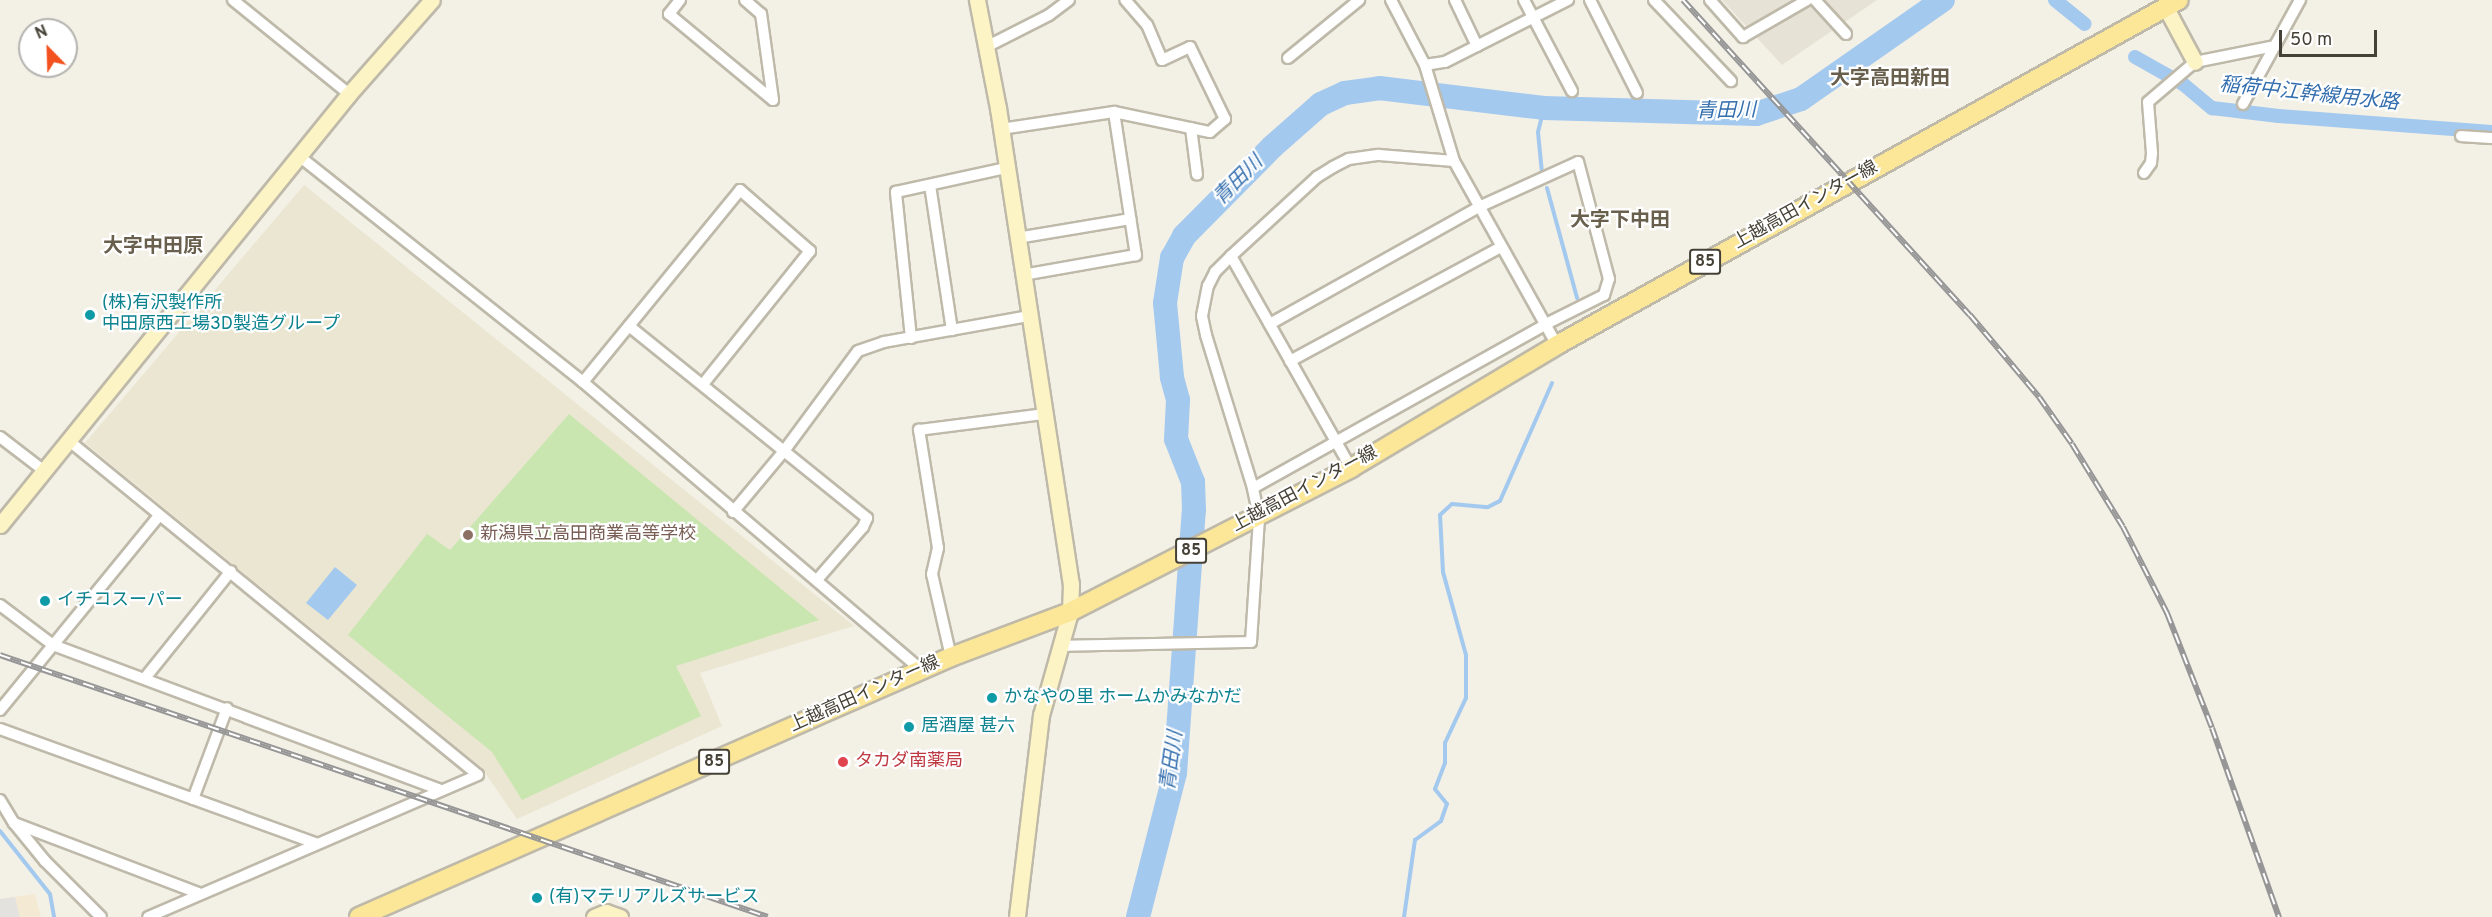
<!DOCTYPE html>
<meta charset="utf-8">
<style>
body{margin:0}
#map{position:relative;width:2492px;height:917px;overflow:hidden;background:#f3f0e6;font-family:Overpass,"Noto Sans JP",sans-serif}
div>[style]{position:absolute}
.residential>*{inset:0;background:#e6e2d5}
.commercial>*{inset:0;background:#f4e9d2}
.education>*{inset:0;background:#ebe6d1}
.green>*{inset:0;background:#c9e6b0}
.parking>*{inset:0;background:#e4e2de}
.water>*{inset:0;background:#a4c9ee}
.stream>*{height:4px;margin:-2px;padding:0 2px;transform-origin:2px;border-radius:2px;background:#a4c9ee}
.canal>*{height:14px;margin:-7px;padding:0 7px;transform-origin:7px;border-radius:7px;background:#a4c9ee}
.river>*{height:24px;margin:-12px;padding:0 12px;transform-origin:12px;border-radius:12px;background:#a4c9ee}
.roads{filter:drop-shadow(2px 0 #beb9a9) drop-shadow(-2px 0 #beb9a9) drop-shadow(0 2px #beb9a9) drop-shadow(0 -2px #beb9a9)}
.street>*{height:10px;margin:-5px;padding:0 5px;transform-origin:5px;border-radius:5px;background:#fff}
.secondary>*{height:15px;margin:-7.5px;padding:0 7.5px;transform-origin:7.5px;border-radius:7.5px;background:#fdf4c6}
.primary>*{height:18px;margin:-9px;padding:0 9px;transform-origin:9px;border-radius:9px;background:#fbe797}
.rail>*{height:6px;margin-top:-3px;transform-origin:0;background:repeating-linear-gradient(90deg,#fff 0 11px,#969696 0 22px);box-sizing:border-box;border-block:2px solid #969696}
.dots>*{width:16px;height:16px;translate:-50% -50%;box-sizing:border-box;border:3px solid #fff;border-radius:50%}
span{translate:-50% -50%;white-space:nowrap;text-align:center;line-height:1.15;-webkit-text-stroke:4.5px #fff;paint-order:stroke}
.shield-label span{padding:2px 4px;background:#fff;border:2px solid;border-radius:4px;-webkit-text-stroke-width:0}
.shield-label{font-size:16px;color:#454136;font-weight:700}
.street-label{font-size:18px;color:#454136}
.culture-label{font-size:18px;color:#0d838f}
.left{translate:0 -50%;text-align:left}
.education-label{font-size:18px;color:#785e54}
.health-label{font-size:18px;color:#be3a42}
.neighbourhood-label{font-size:20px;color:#685f4d;font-weight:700}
.water-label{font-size:20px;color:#336eae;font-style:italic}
.north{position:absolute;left:18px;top:18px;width:60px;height:60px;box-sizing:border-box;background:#fff;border:2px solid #b5b3af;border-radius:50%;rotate:337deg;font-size:16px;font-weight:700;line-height:24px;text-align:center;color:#454136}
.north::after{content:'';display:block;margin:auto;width:21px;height:27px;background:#f3511d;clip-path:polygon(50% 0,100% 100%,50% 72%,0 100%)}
.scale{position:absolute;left:2279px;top:30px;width:98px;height:27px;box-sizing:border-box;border:3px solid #454136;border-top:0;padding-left:8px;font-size:18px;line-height:21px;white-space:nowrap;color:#454136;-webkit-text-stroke:4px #fff;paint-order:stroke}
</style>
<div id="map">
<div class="residential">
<i style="clip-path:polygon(1722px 0,1877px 0,1782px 65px)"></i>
</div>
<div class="commercial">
<i style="clip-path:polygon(35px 894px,41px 917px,0 917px,0 899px)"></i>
</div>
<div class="education">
<i style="clip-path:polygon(304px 185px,854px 626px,700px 673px,722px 726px,517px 819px,481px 767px,85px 443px)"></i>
</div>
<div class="green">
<i style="clip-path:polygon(569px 414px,819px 620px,676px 666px,701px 716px,522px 800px,492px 752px,348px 635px,427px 534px,450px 550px)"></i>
</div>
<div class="parking">
<i style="clip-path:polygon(15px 897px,20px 917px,0 917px,0 899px)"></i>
</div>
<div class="water">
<i style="clip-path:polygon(335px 567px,357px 585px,328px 620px,306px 603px)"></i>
</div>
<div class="stream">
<i style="left:1542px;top:173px;width:41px;rotate:-95.6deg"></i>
<i style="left:1538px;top:132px;width:25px;rotate:-76deg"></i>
<i style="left:1547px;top:188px;width:114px;rotate:74.7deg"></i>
<i style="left:0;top:831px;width:80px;rotate:51.6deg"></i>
<i style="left:50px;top:894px;width:23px;rotate:80deg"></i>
<i style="left:1404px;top:917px;width:78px;rotate:-81.9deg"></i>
<i style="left:1415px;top:840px;width:32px;rotate:-36deg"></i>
<i style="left:1441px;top:821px;width:18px;rotate:-71deg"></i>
<i style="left:1447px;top:804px;width:19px;rotate:-129deg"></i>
<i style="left:1435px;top:789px;width:28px;rotate:-69deg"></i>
<i style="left:1445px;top:763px;width:20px;rotate:-90deg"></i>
<i style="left:1445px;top:743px;width:50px;rotate:-65deg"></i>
<i style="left:1466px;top:698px;width:43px;rotate:-90deg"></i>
<i style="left:1466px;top:655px;width:86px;rotate:-105.5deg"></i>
<i style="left:1443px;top:572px;width:57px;rotate:-93deg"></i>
<i style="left:1440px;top:515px;width:16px;rotate:-43deg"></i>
<i style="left:1452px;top:504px;width:36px;rotate:5deg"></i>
<i style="left:1488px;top:507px;width:13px;rotate:-27deg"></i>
<i style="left:1500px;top:501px;width:129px;rotate:-66.2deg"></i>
</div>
<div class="canal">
<i style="left:2055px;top:0;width:38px;rotate:39deg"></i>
<i style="left:2135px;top:57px;width:55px;rotate:29.4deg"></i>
<i style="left:2183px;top:84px;width:38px;rotate:40deg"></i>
<i style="left:2212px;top:108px;width:67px;rotate:6.8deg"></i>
<i style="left:2279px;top:116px;width:214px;rotate:4.3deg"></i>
</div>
<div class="river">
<i style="left:1138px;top:917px;width:149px;rotate:-75.6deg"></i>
<i style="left:1175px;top:773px;width:264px;rotate:-85.9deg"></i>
<i style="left:1194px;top:510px;width:28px;rotate:-92deg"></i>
<i style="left:1193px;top:482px;width:46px;rotate:-111.6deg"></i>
<i style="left:1176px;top:439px;width:39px;rotate:-87deg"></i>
<i style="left:1178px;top:400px;width:24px;rotate:-105deg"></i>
<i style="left:1172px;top:377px;width:74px;rotate:-95.4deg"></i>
<i style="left:1165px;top:303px;width:46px;rotate:-81.2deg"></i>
<i style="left:1172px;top:258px;width:25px;rotate:-61deg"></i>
<i style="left:1184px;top:236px;width:125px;rotate:-45.3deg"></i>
<i style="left:1272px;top:147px;width:65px;rotate:-41.3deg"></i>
<i style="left:1321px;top:104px;width:26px;rotate:-25deg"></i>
<i style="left:1345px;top:93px;width:34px;rotate:-8deg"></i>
<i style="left:1379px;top:88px;width:166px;rotate:6.9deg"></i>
<i style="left:1544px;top:108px;width:212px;rotate:1.6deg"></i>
<i style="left:1756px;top:114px;width:47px;rotate:-18.4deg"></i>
<i style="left:1801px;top:99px;width:173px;rotate:-34.9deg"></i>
</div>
<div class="roads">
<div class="street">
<i style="left:233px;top:0;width:149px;rotate:39deg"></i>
<i style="left:680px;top:0;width:18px;rotate:128deg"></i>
<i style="left:669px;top:14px;width:135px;rotate:39.6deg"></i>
<i style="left:773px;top:100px;width:87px;rotate:-97.9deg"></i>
<i style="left:761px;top:14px;width:21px;rotate:-139deg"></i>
<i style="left:1391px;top:0;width:73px;rotate:62.4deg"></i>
<i style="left:1425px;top:65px;width:100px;rotate:73.2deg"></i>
<i style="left:1454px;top:161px;width:211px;rotate:60.8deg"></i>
<i style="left:1455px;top:0;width:51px;rotate:64.4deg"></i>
<i style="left:1524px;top:0;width:103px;rotate:62.2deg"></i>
<i style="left:1590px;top:0;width:104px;rotate:63.2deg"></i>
<i style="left:1654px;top:0;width:112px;rotate:46.5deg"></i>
<i style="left:1710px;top:0;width:50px;rotate:48.3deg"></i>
<i style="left:1743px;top:37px;width:74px;rotate:-30deg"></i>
<i style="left:1815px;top:0;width:46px;rotate:47.6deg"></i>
<i style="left:988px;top:46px;width:68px;rotate:-26.9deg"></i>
<i style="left:1049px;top:15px;width:25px;rotate:-37deg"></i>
<i style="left:1288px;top:58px;width:92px;rotate:-39.2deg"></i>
<i style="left:1425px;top:65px;width:20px;rotate:-9deg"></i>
<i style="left:1445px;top:62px;width:138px;rotate:-26.8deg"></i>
<i style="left:2243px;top:104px;width:119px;rotate:-61.3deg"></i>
<i style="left:1114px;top:112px;width:98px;rotate:11.8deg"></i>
<i style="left:1210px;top:132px;width:20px;rotate:-41deg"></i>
<i style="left:1225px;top:119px;width:80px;rotate:-115.9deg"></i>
<i style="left:1190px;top:47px;width:31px;rotate:155deg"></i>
<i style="left:1162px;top:60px;width:38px;rotate:-113deg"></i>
<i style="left:1147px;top:25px;width:33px;rotate:-131deg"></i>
<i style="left:1191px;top:128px;width:47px;rotate:82.7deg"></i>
<i style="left:1001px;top:129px;width:114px;rotate:-8.6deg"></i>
<i style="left:1114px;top:112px;width:145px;rotate:81.3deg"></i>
<i style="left:1136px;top:255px;width:115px;rotate:170deg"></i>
<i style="left:2461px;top:136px;width:31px;rotate:4deg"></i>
<i style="left:299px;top:156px;width:363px;rotate:38.5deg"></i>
<i style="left:583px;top:382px;width:445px;rotate:40.4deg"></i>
<i style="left:2144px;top:173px;width:12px;rotate:-55deg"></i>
<i style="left:2151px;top:163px;width:10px;rotate:-84deg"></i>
<i style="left:2152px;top:153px;width:51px;rotate:-94.5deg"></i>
<i style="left:2148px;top:102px;width:62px;rotate:-40.4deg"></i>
<i style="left:2195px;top:62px;width:82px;rotate:-11.3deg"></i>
<i style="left:930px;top:185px;width:147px;rotate:81.4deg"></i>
<i style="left:1017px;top:238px;width:115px;rotate:-9.5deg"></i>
<i style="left:1231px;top:256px;width:244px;rotate:60.5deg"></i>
<i style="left:629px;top:326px;width:306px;rotate:38.9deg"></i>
<i style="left:867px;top:518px;width:10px;rotate:114deg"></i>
<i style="left:863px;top:527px;width:70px;rotate:131deg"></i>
<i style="left:911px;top:338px;width:147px;rotate:-95.9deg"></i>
<i style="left:896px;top:192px;width:113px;rotate:-12.3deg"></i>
<i style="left:1290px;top:361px;width:240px;rotate:-28.4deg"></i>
<i style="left:583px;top:382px;width:248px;rotate:-50.7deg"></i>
<i style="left:740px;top:190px;width:93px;rotate:41.1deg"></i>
<i style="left:810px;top:251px;width:171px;rotate:128.8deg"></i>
<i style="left:0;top:437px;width:54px;rotate:37.5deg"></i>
<i style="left:68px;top:440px;width:529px;rotate:39.25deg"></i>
<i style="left:478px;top:775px;width:359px;rotate:156.7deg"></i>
<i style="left:1253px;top:488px;width:336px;rotate:-29.2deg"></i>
<i style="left:1546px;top:324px;width:65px;rotate:-26.6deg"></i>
<i style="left:1604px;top:295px;width:17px;rotate:-73deg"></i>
<i style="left:1609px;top:279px;width:121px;rotate:-104.8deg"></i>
<i style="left:1578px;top:162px;width:109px;rotate:155.6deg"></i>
<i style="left:1479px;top:207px;width:240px;rotate:150.8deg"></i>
<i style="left:733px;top:512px;width:80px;rotate:-50.1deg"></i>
<i style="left:784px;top:451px;width:124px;rotate:-53.5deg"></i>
<i style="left:858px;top:351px;width:28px;rotate:-19deg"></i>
<i style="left:884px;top:342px;width:147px;rotate:-10.2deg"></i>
<i style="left:0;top:605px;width:66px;rotate:37deg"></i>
<i style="left:53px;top:645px;width:414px;rotate:20.5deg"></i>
<i style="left:1059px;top:646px;width:192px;rotate:-1.2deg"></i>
<i style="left:1251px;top:642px;width:125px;rotate:-86.3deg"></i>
<i style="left:1259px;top:517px;width:30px;rotate:-102deg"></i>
<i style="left:1253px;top:488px;width:160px;rotate:-107.1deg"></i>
<i style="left:1206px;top:335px;width:19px;rotate:-102deg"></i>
<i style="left:1202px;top:316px;width:31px;rotate:-79deg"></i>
<i style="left:1208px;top:286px;width:16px;rotate:-63deg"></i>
<i style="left:1215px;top:272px;width:23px;rotate:-45deg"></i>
<i style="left:1231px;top:256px;width:117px;rotate:-42.6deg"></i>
<i style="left:1317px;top:177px;width:19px;rotate:-32deg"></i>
<i style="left:1333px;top:167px;width:18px;rotate:-27deg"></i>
<i style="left:1349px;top:159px;width:30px;rotate:-8deg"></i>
<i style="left:1379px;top:155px;width:75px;rotate:4.6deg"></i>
<i style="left:951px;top:657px;width:85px;rotate:-102.9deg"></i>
<i style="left:932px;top:574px;width:27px;rotate:-77deg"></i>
<i style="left:938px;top:548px;width:120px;rotate:-99.1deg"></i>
<i style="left:919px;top:430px;width:126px;rotate:-7.3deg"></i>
<i style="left:145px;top:678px;width:137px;rotate:-51.2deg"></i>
<i style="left:0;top:710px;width:251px;rotate:-50.7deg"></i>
<i style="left:0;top:729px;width:335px;rotate:19.9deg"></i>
<i style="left:193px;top:799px;width:97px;rotate:-69.5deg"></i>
<i style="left:0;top:800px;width:27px;rotate:59deg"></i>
<i style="left:14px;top:823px;width:49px;rotate:50.8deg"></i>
<i style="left:45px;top:861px;width:79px;rotate:45deg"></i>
<i style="left:14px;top:823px;width:197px;rotate:20.8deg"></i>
</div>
<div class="secondary">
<i style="left:977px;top:0;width:110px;rotate:79deg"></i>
<i style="left:998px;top:108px;width:482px;rotate:81.3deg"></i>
<i style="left:1071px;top:584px;width:28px;rotate:92deg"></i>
<i style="left:1070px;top:612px;width:107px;rotate:105.7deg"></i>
<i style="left:1041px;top:715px;width:203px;rotate:96.8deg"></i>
<i style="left:2166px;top:8px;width:61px;rotate:61.8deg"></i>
<i style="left:0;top:525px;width:555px;rotate:-51deg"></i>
<i style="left:349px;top:94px;width:125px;rotate:-48.6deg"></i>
<i style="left:594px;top:917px;width:13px;rotate:-23deg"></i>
<i style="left:606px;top:912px;width:15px;rotate:20deg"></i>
</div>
<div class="primary">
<i style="left:359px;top:917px;width:647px;rotate:-23.71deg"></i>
<i style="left:951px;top:657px;width:127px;rotate:-20.7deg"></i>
<i style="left:1070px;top:612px;width:316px;rotate:-27.1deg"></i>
<i style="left:1351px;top:468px;width:240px;rotate:-30.8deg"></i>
<i style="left:1557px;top:345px;width:711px;rotate:-29.02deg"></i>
</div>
</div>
<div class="rail">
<i style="left:1683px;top:0;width:426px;rotate:47.7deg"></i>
<i style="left:1970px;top:315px;width:107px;rotate:49.9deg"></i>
<i style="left:2039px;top:397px;width:57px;rotate:54.9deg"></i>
<i style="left:2072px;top:444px;width:97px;rotate:58.4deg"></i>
<i style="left:2123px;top:527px;width:97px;rotate:62.9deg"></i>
<i style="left:2167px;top:613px;width:123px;rotate:68.6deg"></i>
<i style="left:2212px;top:728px;width:201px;rotate:70.5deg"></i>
<i style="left:0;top:655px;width:811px;rotate:18.84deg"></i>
</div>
<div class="dots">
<i style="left:90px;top:315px;background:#0f9aa8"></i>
<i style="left:468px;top:535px;background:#8d6e63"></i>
<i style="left:45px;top:601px;background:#0f9aa8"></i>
<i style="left:992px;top:698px;background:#0f9aa8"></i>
<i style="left:909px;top:727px;background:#0f9aa8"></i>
<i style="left:843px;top:762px;background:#e0444e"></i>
<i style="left:537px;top:898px;background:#0f9aa8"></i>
</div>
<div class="shield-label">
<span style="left:1705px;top:262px">85</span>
<span style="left:1191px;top:551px">85</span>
<span style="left:714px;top:762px">85</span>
</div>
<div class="street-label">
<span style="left:1806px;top:206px;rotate:-29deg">上越高田インター線</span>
<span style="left:1305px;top:490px;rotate:-28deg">上越高田インター線</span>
<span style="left:865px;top:695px;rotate:-24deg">上越高田インター線</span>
</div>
<div class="culture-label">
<span class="left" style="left:102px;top:315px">(株)有沢製作所<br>中田原西工場3D製造グループ</span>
<span class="left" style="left:57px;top:601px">イチコスーパー</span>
<span class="left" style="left:1004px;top:698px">かなやの里 ホームかみなかだ</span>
<span class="left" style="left:921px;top:727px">居酒屋 甚六</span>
<span class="left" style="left:549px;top:898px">(有)マテリアルズサービス</span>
</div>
<div class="education-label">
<span class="left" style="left:480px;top:535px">新潟県立高田商業高等学校</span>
</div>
<div class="health-label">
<span class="left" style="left:855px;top:762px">タカダ南薬局</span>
</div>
<div class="neighbourhood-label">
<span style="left:1890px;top:79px">大字高田新田</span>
<span style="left:1620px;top:221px">大字下中田</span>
<span style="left:153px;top:247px">大字中田原</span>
</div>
<div class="water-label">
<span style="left:2309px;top:95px;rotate:6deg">稲荷中江幹線用水路</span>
<span style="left:1726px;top:112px;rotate:-1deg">青田川</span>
<span style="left:1239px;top:181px;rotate:-45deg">青田川</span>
<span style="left:1173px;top:761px;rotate:-82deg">青田川</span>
</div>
<div class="north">N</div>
<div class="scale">50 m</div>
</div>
